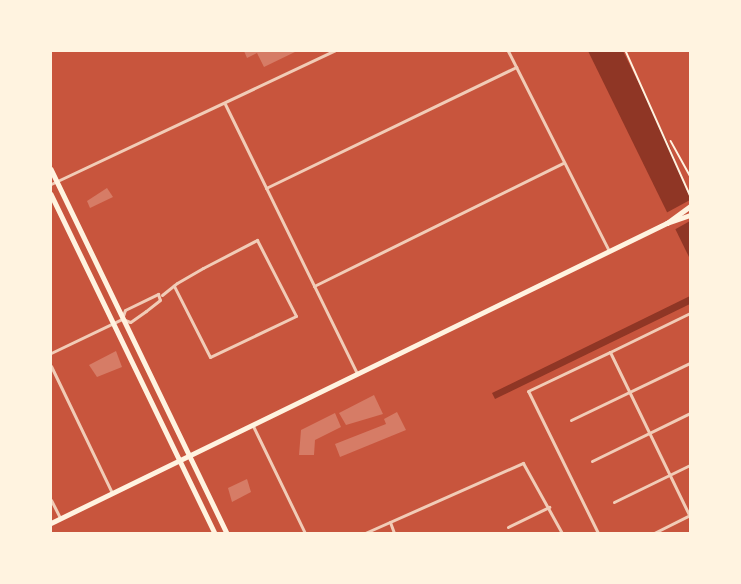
<!DOCTYPE html>
<style>
body{margin:0}
#map{position:relative;width:741px;height:584px;overflow:hidden;background:#c8553d;font-family:"Titillium Web",sans-serif}
div>[style]{position:absolute}
.water>*{inset:0;background:#8f3625}
.pier>*{inset:0;background:#c8553d}
.building>*{inset:0;background:#d67c66}
.path>*{height:1.5px;margin:-0.75px;padding:0 0.75px;transform-origin:0.75px;border-radius:0.75px;background:#fff3e0}
.minor>*{height:3px;margin:-1.5px;padding:0 1.5px;transform-origin:1.5px;border-radius:1.5px;background:#f1ccb7}
.secondary>*{height:4.5px;margin:-2.25px;padding:0 2.25px;transform-origin:2.25px;border-radius:2.25px;background:#fff3e0}
span{translate:-50% -50%;white-space:nowrap;text-align:center;line-height:1.15;-webkit-text-stroke:4.5px #fff3e0;paint-order:stroke}
.frame{position:absolute;inset:0;border:52px solid #fff3e0;pointer-events:none}
</style>
<div id="map">
<div class="water">
<i style="clip-path:polygon(588px 51px,623px 51px,670px 147px,690px 198px,690px 259px)"></i>
<i style="clip-path:polygon(690px 296px,690px 304px,495px 399px,492px 393px)"></i>
</div>
<div class="pier">
<i style="clip-path:polygon(690px 200px,690px 221px,674px 230px,666px 213px)"></i>
</div>
<div class="building">
<i style="clip-path:polygon(244px 51px,297px 51px,264px 67px,257px 53px,247px 58px)"></i>
<i style="clip-path:polygon(107px 188px,113px 197px,90px 208px,87px 201px)"></i>
<i style="clip-path:polygon(116px 351px,122px 367px,97px 377px,89px 365px)"></i>
<i style="clip-path:polygon(374px 395px,383px 414px,346px 425px,339px 413px)"></i>
<i style="clip-path:polygon(397px 412px,406px 430px,340px 457px,335px 444px,386px 424px,384px 419px)"></i>
<i style="clip-path:polygon(335px 413px,341px 427px,315px 440px,314px 455px,299px 455px,301px 430px)"></i>
<i style="clip-path:polygon(247px 479px,251px 492px,232px 502px,228px 488px)"></i>
</div>
<div class="path">
<i style="left:626px;top:51px;width:158px;rotate:66deg"></i>
<i style="left:671px;top:141px;width:39px;rotate:61deg"></i>
</div>
<div class="minor">
<i style="left:508px;top:51px;width:224px;rotate:63.2deg"></i>
<i style="left:225px;top:104px;width:300px;rotate:63.9deg"></i>
<i style="left:51px;top:184px;width:313px;rotate:-25.2deg"></i>
<i style="left:266px;top:188px;width:278px;rotate:-25.8deg"></i>
<i style="left:314px;top:286px;width:278px;rotate:-26.3deg"></i>
<i style="left:158px;top:294px;width:6px;rotate:72deg"></i>
<i style="left:160px;top:300px;width:18px;rotate:142deg"></i>
<i style="left:146px;top:311px;width:19px;rotate:145deg"></i>
<i style="left:130px;top:322px;width:9px;rotate:-159deg"></i>
<i style="left:122px;top:319px;width:9px;rotate:-72deg"></i>
<i style="left:125px;top:310px;width:37px;rotate:-26deg"></i>
<i style="left:162px;top:295px;width:19px;rotate:-39deg"></i>
<i style="left:177px;top:283px;width:30px;rotate:-30deg"></i>
<i style="left:203px;top:268px;width:61px;rotate:-27.4deg"></i>
<i style="left:257px;top:240px;width:85px;rotate:62.8deg"></i>
<i style="left:296px;top:316px;width:95px;rotate:154.5deg"></i>
<i style="left:210px;top:357px;width:80px;rotate:-116.9deg"></i>
<i style="left:610px;top:352px;width:89px;rotate:-26deg"></i>
<i style="left:51px;top:353px;width:79px;rotate:-25.6deg"></i>
<i style="left:51px;top:366px;width:141px;rotate:64.3deg"></i>
<i style="left:571px;top:420px;width:132px;rotate:-25.6deg"></i>
<i style="left:253px;top:426px;width:119px;rotate:64.1deg"></i>
<i style="left:592px;top:461px;width:109px;rotate:-26.1deg"></i>
<i style="left:51px;top:500px;width:20px;rotate:63deg"></i>
<i style="left:614px;top:502px;width:85px;rotate:-26deg"></i>
<i style="left:390px;top:522px;width:12px;rotate:70deg"></i>
<i style="left:508px;top:527px;width:46px;rotate:-26deg"></i>
<i style="left:365px;top:533px;width:173px;rotate:-23.9deg"></i>
<i style="left:523px;top:463px;width:80px;rotate:60.9deg"></i>
<i style="left:598px;top:533px;width:158px;rotate:-116.2deg"></i>
<i style="left:528px;top:391px;width:91px;rotate:-25.4deg"></i>
<i style="left:610px;top:352px;width:183px;rotate:64.1deg"></i>
<i style="left:654px;top:533px;width:40px;rotate:-26.6deg"></i>
</div>
<div class="secondary">
<i style="left:51px;top:169px;width:404px;rotate:64.2deg"></i>
<i style="left:51px;top:194px;width:377px;rotate:64.2deg"></i>
<i style="left:667px;top:223px;width:24px;rotate:-19deg"></i>
<i style="left:51px;top:523px;width:685px;rotate:-25.97deg"></i>
<i style="left:667px;top:223px;width:29px;rotate:-36deg"></i>
</div>
<div class="frame"></div>
</div>
